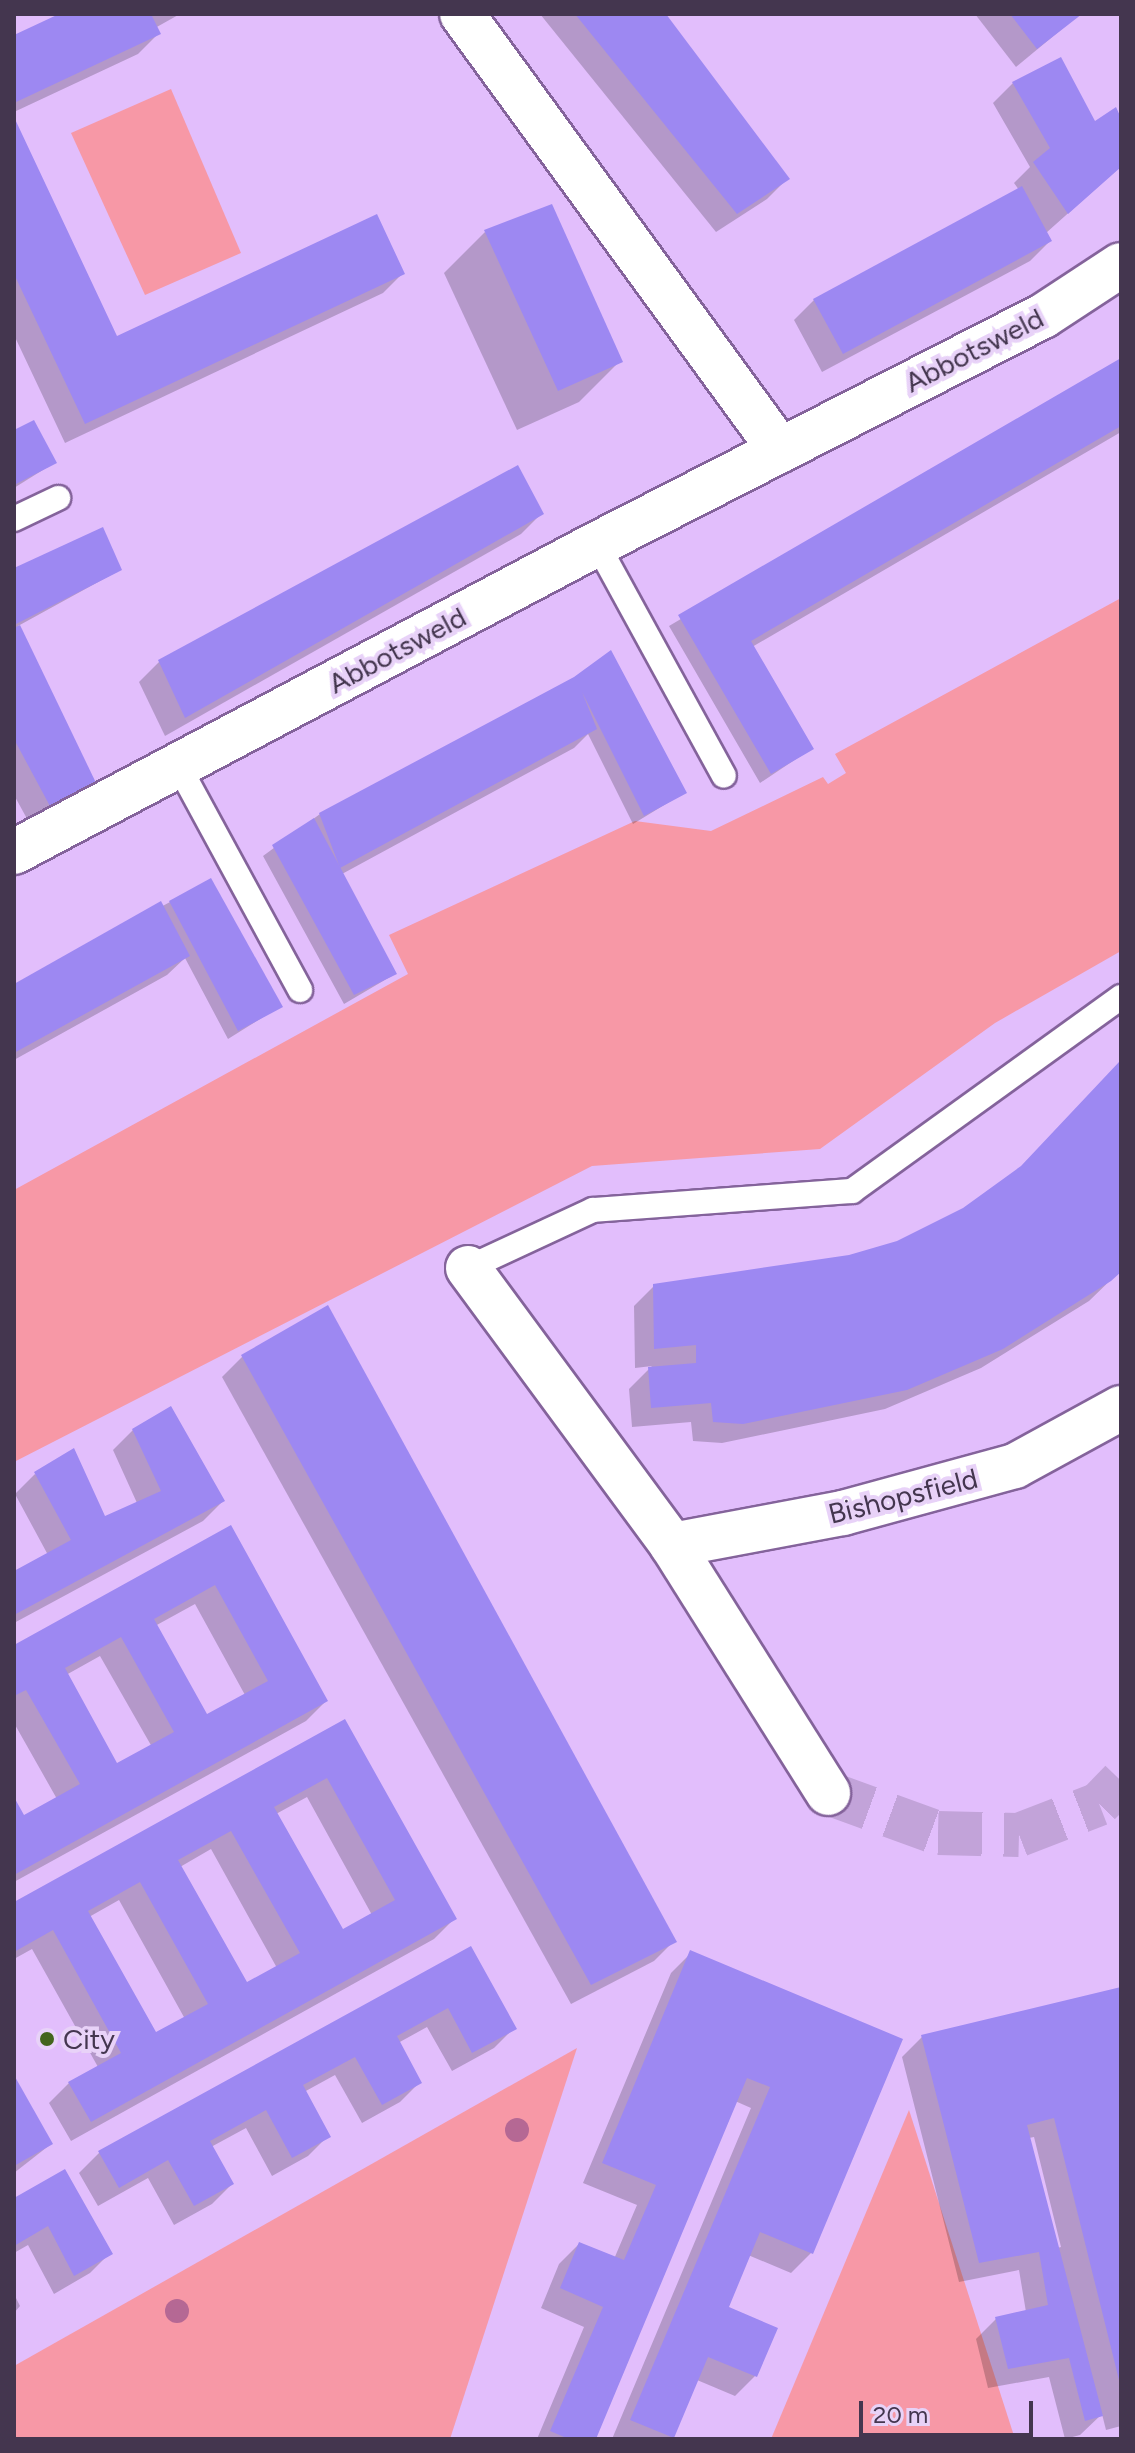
<!DOCTYPE html>
<style>
body{margin:0}
#map{position:relative;width:1135px;height:2453px;overflow:hidden;background:#e2befc;font-family:Figtree,sans-serif}
div>[style]{position:absolute}
.green>*{inset:0;background:#f798a6}
.shadow>*{inset:0;background:#0003}
.building>*{inset:0;background:#9d88f2}
.street-tunnel>*{height:44px;margin-top:-22px;transform-origin:0;background:repeating-linear-gradient(90deg,#c2a3d9 0 44px,transparent 0 66px)}
.roads{filter:drop-shadow(2px 0 #84639b) drop-shadow(-2px 0 #84639b) drop-shadow(0 2px #84639b) drop-shadow(0 -2px #84639b)}
.lane>*{height:24px;margin:-12px;padding:0 12px;transform-origin:12px;border-radius:12px;background:#fff}
.street>*{height:44px;margin:-22px;padding:0 22px;transform-origin:22px;border-radius:22px;background:#fff}
.trees>*{width:24px;height:24px;margin:-12px;border-radius:50%;background:#b56894}
.dots>*{width:22px;height:22px;translate:-50% -50%;box-sizing:border-box;border:4px solid #e8d2f8;border-radius:50%}
span{translate:-50% -50%;white-space:nowrap;text-align:center;line-height:1.15;-webkit-text-stroke:8px #e8d2f8;paint-order:stroke}
.street-label{font-size:28px;color:#44364f}
.poi-label{font-size:28px;color:#44364f}
.left{translate:0 -50%;text-align:left}
.frame{position:absolute;inset:0;border:16px solid #44364f;pointer-events:none}
.scale{position:absolute;left:859px;top:2401px;width:174px;height:36px;box-sizing:border-box;border:4px solid #44364f;border-top:0;padding-left:10px;font-size:24px;line-height:28px;white-space:nowrap;color:#44364f;-webkit-text-stroke:6px #e8d2f8;paint-order:stroke}
</style>
<div id="map">
<div class="green">
<i style="clip-path:polygon(171px 89px,241px 253px,145px 295px,71px 133px)"></i>
<i style="clip-path:polygon(1121px 598px,1121px 951px,995px 1023px,820px 1149px,592px 1166px,14px 1462px,14px 1190px,408px 974px,389px 935px,635px 821px,711px 831px,823px 777px,828px 784px,846px 773px,835px 754px)"></i>
<i style="clip-path:polygon(577px 2048px,450px 2439px,14px 2439px,14px 2366px)"></i>
<i style="clip-path:polygon(909px 2110px,1015px 2439px,771px 2439px)"></i>
</div>
<div class="shadow">
<i style="clip-path:polygon(64px 14px,180px 14px,155px 28px,158px 34px,138px 54px,14px 112px,14px 37px)"></i>
<i style="clip-path:polygon(540px 14px,663px 14px,787px 179px,767px 199px,716px 232px)"></i>
<i style="clip-path:polygon(975px 14px,1080px 14px,1016px 67px)"></i>
<i style="clip-path:polygon(1013px 83px,1094px 124px,1121px 123px,1121px 166px,1046px 233px,1050px 241px,1030px 261px,822px 372px,794px 320px,814px 300px,1019px 190px,1014px 183px,1030px 167px,993px 103px)"></i>
<i style="clip-path:polygon(14px 121px,116px 338px,403px 273px,383px 293px,65px 443px,14px 335px)"></i>
<i style="clip-path:polygon(485px 232px,620px 361px,579px 402px,517px 430px,444px 273px)"></i>
<i style="clip-path:polygon(1121px 360px,1121px 432px,752px 647px,811px 749px,760px 783px,669px 626px)"></i>
<i style="clip-path:polygon(14px 433px,54px 463px,14px 488px)"></i>
<i style="clip-path:polygon(541px 514px,521px 534px,165px 736px,139px 682px,159px 662px)"></i>
<i style="clip-path:polygon(14px 570px,120px 570px,18px 626px,96px 786px,31px 826px,14px 795px)"></i>
<i style="clip-path:polygon(575px 679px,684px 793px,633px 824px,588px 734px,574px 748px,342px 874px,395px 974px,344px 1004px,263px 856px,320px 814px)"></i>
<i style="clip-path:polygon(170px 902px,281px 1006px,228px 1039px,185px 958px,167px 975px,14px 1060px,14px 986px)"></i>
<i style="clip-path:polygon(1119px 1065px,1121px 1270px,1089px 1301px,981px 1368px,885px 1409px,722px 1443px,693px 1441px,691px 1422px,632px 1427px,629px 1389px,652px 1366px,635px 1368px,634px 1306px,654px 1286px,850px 1257px,898px 1243px,964px 1209px,1018px 1171px)"></i>
<i style="clip-path:polygon(327px 1308px,674px 1941px,654px 1961px,571px 2004px,222px 1377px,242px 1357px)"></i>
<i style="clip-path:polygon(133px 1430px,223px 1501px,203px 1521px,14px 1623px,14px 1573px,48px 1555px,15px 1494px,35px 1474px,104px 1518px,137px 1503px,113px 1450px)"></i>
<i style="clip-path:polygon(evenodd,230px 1528px,326px 1701px,306px 1721px,14px 1882px,14px 1801px,23px 1818px,57px 1799px,14px 1723px,14px 1647px,230px 1528px,195px 1604px,245px 1695px,206px 1716px,155px 1626px,195px 1604px,230px 1528px,100px 1656px,152px 1747px,117px 1766px,66px 1675px,100px 1656px)"></i>
<i style="clip-path:polygon(evenodd,344px 1721px,454px 1919px,434px 1939px,71px 2141px,49px 2103px,69px 2083px,98px 2067px,32px 1949px,14px 1959px,14px 1905px,344px 1721px,307px 1797px,372px 1915px,342px 1932px,276px 1814px,307px 1797px,344px 1721px,211px 1849px,277px 1968px,246px 1985px,180px 1867px,211px 1849px,344px 1721px,119px 1900px,185px 2019px,156px 2035px,89px 1917px,119px 1900px)"></i>
<i style="clip-path:polygon(470px 1949px,514px 2028px,494px 2048px,452px 2071px,427px 2027px,398px 2043px,420px 2082px,400px 2102px,362px 2123px,335px 2075px,304px 2092px,328px 2136px,308px 2156px,272px 2176px,246px 2128px,211px 2147px,232px 2184px,212px 2204px,174px 2225px,148px 2178px,98px 2206px,79px 2173px,99px 2153px)"></i>
<i style="clip-path:polygon(691px 1953px,901px 2040px,811px 2253px,791px 2273px,748px 2255px,726px 2308px,755px 2376px,735px 2396px,697px 2380px,670px 2439px,612px 2439px,751px 2108px,735px 2101px,593px 2439px,537px 2439px,584px 2327px,541px 2308px,559px 2264px,579px 2244px,614px 2259px,637px 2205px,583px 2183px,671px 1973px)"></i>
<i style="clip-path:polygon(evenodd,1121px 1989px,1121px 2426px,1106px 2430px,1102px 2414px,1080px 2435px,1065px 2439px,1049px 2377px,988px 2388px,976px 2339px,996px 2319px,1026px 2312px,1019px 2270px,959px 2282px,902px 2057px,922px 2037px,1121px 1989px,1034px 2137px,1061px 2247px,1057px 2248px,1029px 2138px,1034px 2137px)"></i>
<i style="clip-path:polygon(14px 2079px,51px 2144px,14px 2173px)"></i>
<i style="clip-path:polygon(14px 2200px,110px 2253px,90px 2273px,54px 2294px,28px 2245px,14px 2253px)"></i>
<i style="clip-path:polygon(14px 2294px,20px 2306px,14px 2313px)"></i>
</div>
<div class="building">
<i style="clip-path:polygon(59px 14px,151px 14px,161px 34px,14px 103px,14px 35px)"></i>
<i style="clip-path:polygon(575px 14px,666px 14px,790px 179px,737px 214px)"></i>
<i style="clip-path:polygon(1010px 14px,1082px 14px,1037px 49px)"></i>
<i style="clip-path:polygon(1061px 57px,1095px 121px,1116px 107px,1121px 118px,1121px 167px,1068px 214px,1033px 162px,1050px 148px,1012px 82px)"></i>
<i style="clip-path:polygon(14px 117px,117px 336px,377px 214px,405px 274px,85px 424px,14px 274px)"></i>
<i style="clip-path:polygon(1022px 186px,1052px 241px,843px 354px,813px 299px)"></i>
<i style="clip-path:polygon(552px 204px,623px 362px,558px 391px,484px 230px)"></i>
<i style="clip-path:polygon(1121px 358px,1121px 426px,751px 641px,814px 749px,771px 774px,678px 615px)"></i>
<i style="clip-path:polygon(34px 420px,57px 463px,14px 485px,14px 430px)"></i>
<i style="clip-path:polygon(518px 465px,544px 514px,185px 718px,158px 660px)"></i>
<i style="clip-path:polygon(103px 527px,122px 570px,14px 625px,14px 568px)"></i>
<i style="clip-path:polygon(20px 625px,98px 787px,51px 808px,14px 739px,14px 628px)"></i>
<i style="clip-path:polygon(611px 650px,687px 793px,644px 816px,582px 692px,597px 729px,340px 868px,319px 813px,574px 677px)"></i>
<i style="clip-path:polygon(314px 818px,397px 974px,354px 995px,272px 845px)"></i>
<i style="clip-path:polygon(211px 878px,283px 1007px,238px 1031px,169px 901px)"></i>
<i style="clip-path:polygon(161px 901px,190px 956px,14px 1053px,14px 984px)"></i>
<i style="clip-path:polygon(1119px 1062px,1121px 1272px,1111px 1281px,1003px 1349px,907px 1390px,743px 1424px,713px 1422px,711px 1403px,651px 1408px,648px 1367px,696px 1363px,696px 1345px,654px 1349px,653px 1284px,849px 1255px,897px 1241px,963px 1208px,1021px 1166px)"></i>
<i style="clip-path:polygon(328px 1305px,677px 1942px,591px 1985px,241px 1355px)"></i>
<i style="clip-path:polygon(171px 1406px,225px 1501px,14px 1615px,14px 1571px,71px 1540px,34px 1472px,74px 1448px,105px 1516px,161px 1491px,132px 1429px)"></i>
<i style="clip-path:polygon(evenodd,231px 1525px,328px 1701px,14px 1875px,14px 1797px,24px 1815px,80px 1784px,26px 1690px,14px 1696px,14px 1645px,231px 1525px,215px 1585px,268px 1681px,207px 1714px,154px 1619px,215px 1585px,231px 1525px,121px 1637px,174px 1732px,117px 1763px,65px 1668px,121px 1637px)"></i>
<i style="clip-path:polygon(evenodd,345px 1719px,457px 1919px,91px 2122px,68px 2082px,121px 2053px,53px 1930px,14px 1952px,14px 1902px,345px 1719px,327px 1778px,395px 1900px,343px 1929px,274px 1807px,327px 1778px,345px 1719px,231px 1831px,300px 1953px,247px 1982px,178px 1860px,231px 1831px,345px 1719px,140px 1882px,208px 2004px,156px 2032px,88px 1911px,140px 1882px)"></i>
<i style="clip-path:polygon(471px 1946px,517px 2029px,472px 2053px,448px 2008px,397px 2036px,422px 2083px,382px 2105px,355px 2057px,303px 2085px,331px 2137px,292px 2158px,266px 2110px,210px 2141px,234px 2184px,194px 2206px,168px 2160px,119px 2188px,98px 2151px)"></i>
<i style="clip-path:polygon(690px 1950px,903px 2039px,813px 2254px,760px 2232px,729px 2307px,778px 2328px,757px 2377px,708px 2357px,674px 2438px,630px 2420px,770px 2087px,747px 2078px,596px 2439px,569px 2439px,550px 2431px,603px 2307px,560px 2288px,579px 2242px,624px 2260px,656px 2185px,602px 2163px)"></i>
<i style="clip-path:polygon(1121px 1987px,1121px 2388px,1054px 2118px,1027px 2125px,1103px 2416px,1085px 2421px,1069px 2358px,1008px 2369px,995px 2317px,1048px 2305px,1039px 2252px,979px 2263px,921px 2035px)"></i>
<i style="clip-path:polygon(14px 2075px,53px 2144px,14px 2166px)"></i>
<i style="clip-path:polygon(65px 2169px,113px 2254px,74px 2276px,48px 2226px,14px 2246px,14px 2198px)"></i>
</div>
<div class="street-tunnel">
<i style="left:828px;top:1793px;width:117px;rotate:20deg"></i>
<i style="left:938px;top:1833px;width:81px;rotate:1.4deg"></i>
<i style="left:1019px;top:1835px;width:86px;rotate:-21.2deg"></i>
<i style="left:1099px;top:1804px;width:32px;rotate:-46deg"></i>
</div>
<div class="roads">
<div class="lane">
<i style="left:14px;top:519px;width:49px;rotate:-25.5deg"></i>
<i style="left:597px;top:544px;width:264px;rotate:61.3deg"></i>
<i style="left:178px;top:765px;width:256px;rotate:61.5deg"></i>
<i style="left:468px;top:1268px;width:138px;rotate:-24.9deg"></i>
<i style="left:593px;top:1210px;width:260px;rotate:-4.2deg"></i>
<i style="left:852px;top:1191px;width:332px;rotate:-35.8deg"></i>
</div>
<div class="street">
<i style="left:462px;top:14px;width:540px;rotate:53.89deg"></i>
<i style="left:14px;top:852px;width:659px;rotate:-27.85deg"></i>
<i style="left:597px;top:544px;width:501px;rotate:-27.08deg"></i>
<i style="left:1043px;top:316px;width:93px;rotate:-33.2deg"></i>
<i style="left:468px;top:1268px;width:344px;rotate:53.6deg"></i>
<i style="left:672px;top:1545px;width:174px;rotate:-10.6deg"></i>
<i style="left:843px;top:1513px;width:178px;rotate:-15.3deg"></i>
<i style="left:1015px;top:1466px;width:121px;rotate:-28.7deg"></i>
<i style="left:672px;top:1545px;width:293px;rotate:57.8deg"></i>
</div>
</div>
<div class="trees">
<i style="left:517px;top:2130px"></i>
<i style="left:177px;top:2311px"></i>
</div>
<div class="dots">
<i style="left:47px;top:2039px;background:#43651b"></i>
</div>
<div class="street-label">
<span style="left:974px;top:350px;rotate:-27deg">Abbotsweld</span>
<span style="left:397px;top:650px;rotate:-28deg">Abbotsweld</span>
<span style="left:903px;top:1496px;rotate:-14deg">Bishopsfield</span>
</div>
<div class="poi-label">
<span class="left" style="left:63px;top:2039px">City</span>
</div>
<div class="frame"></div>
<div class="scale">20 m</div>
</div>
